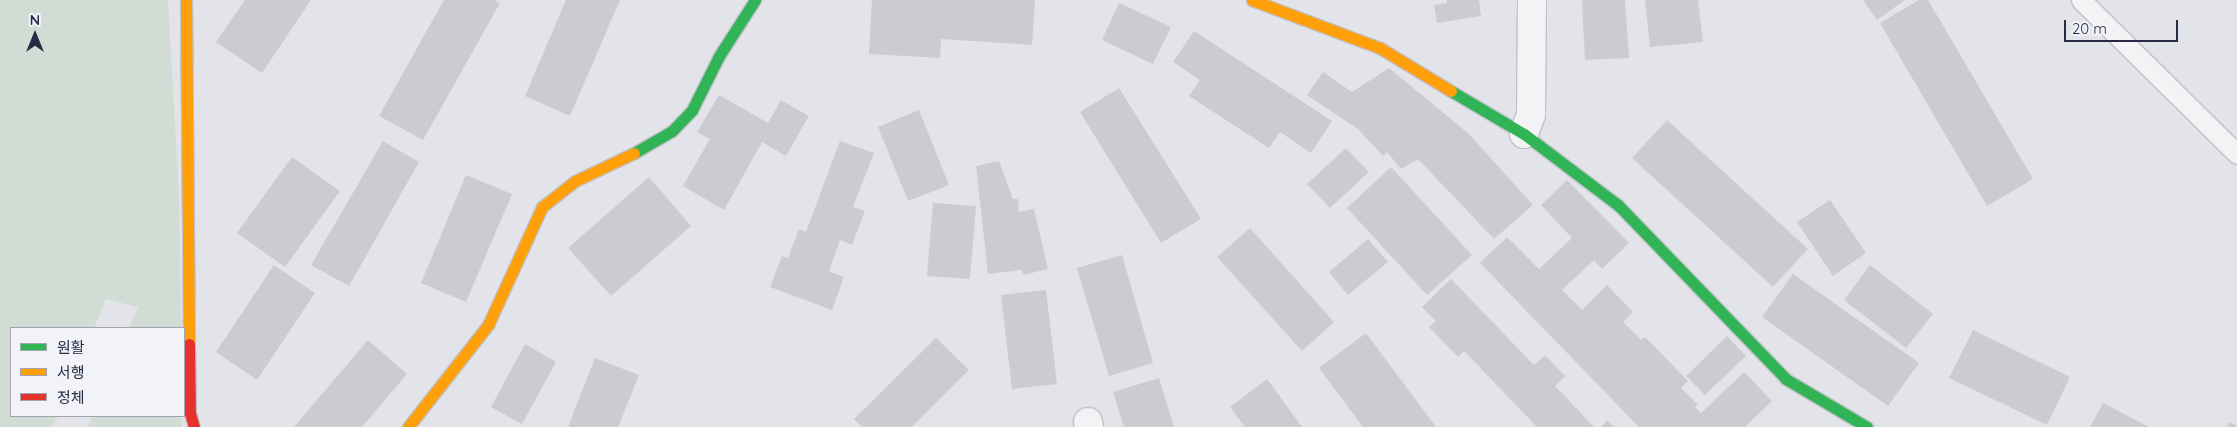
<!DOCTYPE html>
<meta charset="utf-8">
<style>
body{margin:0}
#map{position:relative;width:2237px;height:427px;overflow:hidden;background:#e3e4e9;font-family:Quicksand,"Noto Sans KR",sans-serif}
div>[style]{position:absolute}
.green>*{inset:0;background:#d1dcd4}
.building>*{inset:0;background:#cbcbd1}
.roads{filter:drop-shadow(1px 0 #c0c1c7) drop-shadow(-1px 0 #c0c1c7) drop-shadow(0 1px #c0c1c7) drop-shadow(0 -1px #c0c1c7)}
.lane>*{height:19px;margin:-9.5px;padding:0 9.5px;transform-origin:9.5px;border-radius:9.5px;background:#f3f3f6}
.street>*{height:28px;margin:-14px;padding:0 14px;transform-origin:14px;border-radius:14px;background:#f3f3f6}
.fast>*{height:11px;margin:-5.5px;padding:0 5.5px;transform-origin:5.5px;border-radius:5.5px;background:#30b455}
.slow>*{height:11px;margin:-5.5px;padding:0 5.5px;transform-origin:5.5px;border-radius:5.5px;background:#ff9f0a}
.jam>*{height:11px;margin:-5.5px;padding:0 5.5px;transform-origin:5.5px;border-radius:5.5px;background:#e5322d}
span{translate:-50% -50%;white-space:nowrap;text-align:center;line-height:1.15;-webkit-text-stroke:5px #f1f3f8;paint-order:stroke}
.legend{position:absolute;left:10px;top:327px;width:175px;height:90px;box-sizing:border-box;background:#f1f3f8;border:1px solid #a1a3b0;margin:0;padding:6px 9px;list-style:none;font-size:15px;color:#282b45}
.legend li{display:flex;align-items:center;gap:10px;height:25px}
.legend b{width:25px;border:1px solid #a1a3b0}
.north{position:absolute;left:10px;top:10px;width:50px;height:50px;-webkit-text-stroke:4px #f1f3f8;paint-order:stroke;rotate:0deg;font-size:14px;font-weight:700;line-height:20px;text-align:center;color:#282b45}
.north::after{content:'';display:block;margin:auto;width:18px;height:22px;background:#282b45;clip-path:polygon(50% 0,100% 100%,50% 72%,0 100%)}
.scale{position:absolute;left:2064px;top:20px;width:114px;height:22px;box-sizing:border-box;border:2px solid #282b45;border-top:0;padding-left:6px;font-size:15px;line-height:18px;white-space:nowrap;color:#282b45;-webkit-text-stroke:4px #f1f3f8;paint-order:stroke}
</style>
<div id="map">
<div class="green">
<i style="clip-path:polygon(0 0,168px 0,179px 195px,181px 328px,129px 328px,138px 307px,106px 299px,94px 328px,11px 328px,11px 416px,59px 416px,51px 427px,0 427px)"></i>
<i style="clip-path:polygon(92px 416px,181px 416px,182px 427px,88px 427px)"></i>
</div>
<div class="building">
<i style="clip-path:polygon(245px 0,311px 0,262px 73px,216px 42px)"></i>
<i style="clip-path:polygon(444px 0,494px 0,500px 3px,423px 140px,379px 116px)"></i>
<i style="clip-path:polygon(566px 0,620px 0,570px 116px,525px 96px)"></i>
<i style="clip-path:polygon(872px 0,1035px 0,1032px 45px,941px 39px,940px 58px,869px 54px)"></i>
<i style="clip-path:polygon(1447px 0,1479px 0,1481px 16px,1437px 23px,1434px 5px,1447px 3px)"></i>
<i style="clip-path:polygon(1582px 0,1625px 0,1629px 58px,1585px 60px)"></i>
<i style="clip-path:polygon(1645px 0,1698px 0,1703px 42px,1650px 47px)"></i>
<i style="clip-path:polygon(1863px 0,1905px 0,1877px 20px)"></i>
<i style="clip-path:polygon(1919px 0,1928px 0,2033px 179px,1987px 206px,1880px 23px)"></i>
<i style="clip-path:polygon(1119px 3px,1171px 27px,1153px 64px,1102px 40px)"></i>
<i style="clip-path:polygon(1194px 31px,1332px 121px,1311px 153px,1280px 132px,1269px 148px,1189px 96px,1200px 80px,1173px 62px)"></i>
<i style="clip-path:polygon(1389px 68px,1469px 134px,1533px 205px,1494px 239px,1418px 159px,1401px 169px,1387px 152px,1383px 156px,1358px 129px,1307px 95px,1323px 72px,1352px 92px)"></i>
<i style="clip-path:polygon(1119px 88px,1201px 219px,1161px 243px,1080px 112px)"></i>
<i style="clip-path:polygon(719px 95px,768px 123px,781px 100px,809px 116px,786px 156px,762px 142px,724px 210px,683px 186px,710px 139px,697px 132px)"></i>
<i style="clip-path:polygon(919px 110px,949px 185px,908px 201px,878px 127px)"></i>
<i style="clip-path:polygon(1667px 120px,1808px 249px,1773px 287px,1632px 158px)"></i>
<i style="clip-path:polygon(383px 141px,419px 162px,349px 286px,311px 265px)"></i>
<i style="clip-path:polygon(840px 141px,874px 153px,853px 207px,865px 211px,852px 245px,840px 240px,829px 271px,844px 277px,832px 310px,770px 287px,782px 256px,788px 258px,799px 229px,806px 232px)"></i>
<i style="clip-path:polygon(1346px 148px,1369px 172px,1330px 208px,1307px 184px)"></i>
<i style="clip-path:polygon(292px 157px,340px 191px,285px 267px,237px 233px)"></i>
<i style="clip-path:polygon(999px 161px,1013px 199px,1018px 199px,1019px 212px,1034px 209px,1048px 269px,1023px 275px,1022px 270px,988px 274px,976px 166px)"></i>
<i style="clip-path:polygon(1391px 167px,1472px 255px,1427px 295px,1347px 208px)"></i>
<i style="clip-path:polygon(466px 175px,512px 194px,466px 302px,421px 283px)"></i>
<i style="clip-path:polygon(649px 177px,691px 226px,611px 296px,568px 248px)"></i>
<i style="clip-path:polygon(1567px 180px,1629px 243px,1602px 269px,1594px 260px,1562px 290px,1582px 310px,1607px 285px,1633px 312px,1623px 322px,1641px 340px,1645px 337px,1688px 381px,1681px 388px,1698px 405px,1695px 407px,1701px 413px,1744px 372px,1772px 401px,1745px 427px,1639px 427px,1480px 263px,1507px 237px,1539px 269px,1572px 238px,1541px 205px)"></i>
<i style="clip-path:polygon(1830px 200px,1866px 253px,1833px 276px,1797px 222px)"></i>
<i style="clip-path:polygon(933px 203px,976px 206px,970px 279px,927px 276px)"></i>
<i style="clip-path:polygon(1250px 228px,1334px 322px,1302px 351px,1217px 257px)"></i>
<i style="clip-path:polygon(1368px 239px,1388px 262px,1348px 295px,1329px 272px)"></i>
<i style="clip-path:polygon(1122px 255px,1153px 363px,1109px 376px,1077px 268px)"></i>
<i style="clip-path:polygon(274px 265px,315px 293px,257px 380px,216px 352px)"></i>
<i style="clip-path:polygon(1870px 265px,1933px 314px,1906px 348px,1844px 300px)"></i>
<i style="clip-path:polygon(1793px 274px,1919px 363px,1888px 406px,1762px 317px)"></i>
<i style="clip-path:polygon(1451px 279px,1534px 365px,1545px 355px,1565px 376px,1555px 386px,1594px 427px,1537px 427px,1464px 351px,1458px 357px,1429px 327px,1436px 321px,1422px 307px)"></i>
<i style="clip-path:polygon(1046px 290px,1057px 384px,1012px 389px,1001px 295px)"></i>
<i style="clip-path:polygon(1973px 330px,2070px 377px,2047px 425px,1949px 378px)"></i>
<i style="clip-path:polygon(1366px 333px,1436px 427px,1363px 427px,1319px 368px)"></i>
<i style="clip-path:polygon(1727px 336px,1746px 356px,1705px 395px,1686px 376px)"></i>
<i style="clip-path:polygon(936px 338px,969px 370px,912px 427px,862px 427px,854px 419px)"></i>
<i style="clip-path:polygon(368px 340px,407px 374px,362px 427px,294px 427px)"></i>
<i style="clip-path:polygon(525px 344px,556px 362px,522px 424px,491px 407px)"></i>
<i style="clip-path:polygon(595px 358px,639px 375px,618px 427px,568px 427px)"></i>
<i style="clip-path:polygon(1159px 378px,1174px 427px,1124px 427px,1113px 392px)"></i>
<i style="clip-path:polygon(1267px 379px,1302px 427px,1245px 427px,1230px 407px)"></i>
<i style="clip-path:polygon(2103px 403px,2149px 427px,2090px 427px)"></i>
<i style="clip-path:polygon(1607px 420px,1614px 427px,1601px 427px)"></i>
<i style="clip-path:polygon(2229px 422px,2237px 426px,2237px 427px,2227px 427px)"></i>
</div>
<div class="roads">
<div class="lane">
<i style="left:2081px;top:0;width:219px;rotate:44.6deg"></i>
</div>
<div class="street">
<i style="left:1524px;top:134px;width:20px;rotate:-70deg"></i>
<i style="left:1531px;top:115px;width:115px;rotate:-89.5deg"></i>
<i style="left:1088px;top:422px;width:5px;rotate:79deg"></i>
</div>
<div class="fast">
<i style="left:1451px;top:91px;width:85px;rotate:30.5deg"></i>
<i style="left:1524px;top:134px;width:118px;rotate:37.1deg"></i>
<i style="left:1618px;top:205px;width:242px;rotate:46deg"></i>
<i style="left:1786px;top:379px;width:94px;rotate:30.7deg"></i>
<i style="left:634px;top:153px;width:44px;rotate:-30.1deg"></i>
<i style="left:672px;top:131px;width:29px;rotate:-46deg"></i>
<i style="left:692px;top:110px;width:60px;rotate:-63.4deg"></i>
<i style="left:719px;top:56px;width:67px;rotate:-57.3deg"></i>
</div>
<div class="slow">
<i style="left:186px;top:0;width:344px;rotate:89.5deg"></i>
<i style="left:1252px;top:0;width:137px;rotate:20.6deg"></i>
<i style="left:1380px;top:48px;width:83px;rotate:31.2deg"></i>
<i style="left:408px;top:427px;width:130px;rotate:-51.9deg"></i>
<i style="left:488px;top:325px;width:130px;rotate:-65.4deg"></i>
<i style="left:542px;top:207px;width:42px;rotate:-38.2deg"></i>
<i style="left:575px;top:181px;width:65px;rotate:-25.4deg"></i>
</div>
<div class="jam">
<i style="left:189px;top:344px;width:69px;rotate:89.2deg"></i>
<i style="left:190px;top:413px;width:15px;rotate:74deg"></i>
</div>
</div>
<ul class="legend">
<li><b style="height:6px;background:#30b455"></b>원활</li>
<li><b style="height:6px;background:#ff9f0a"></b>서행</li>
<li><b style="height:6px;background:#e5322d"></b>정체</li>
</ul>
<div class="north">N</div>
<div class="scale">20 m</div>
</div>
